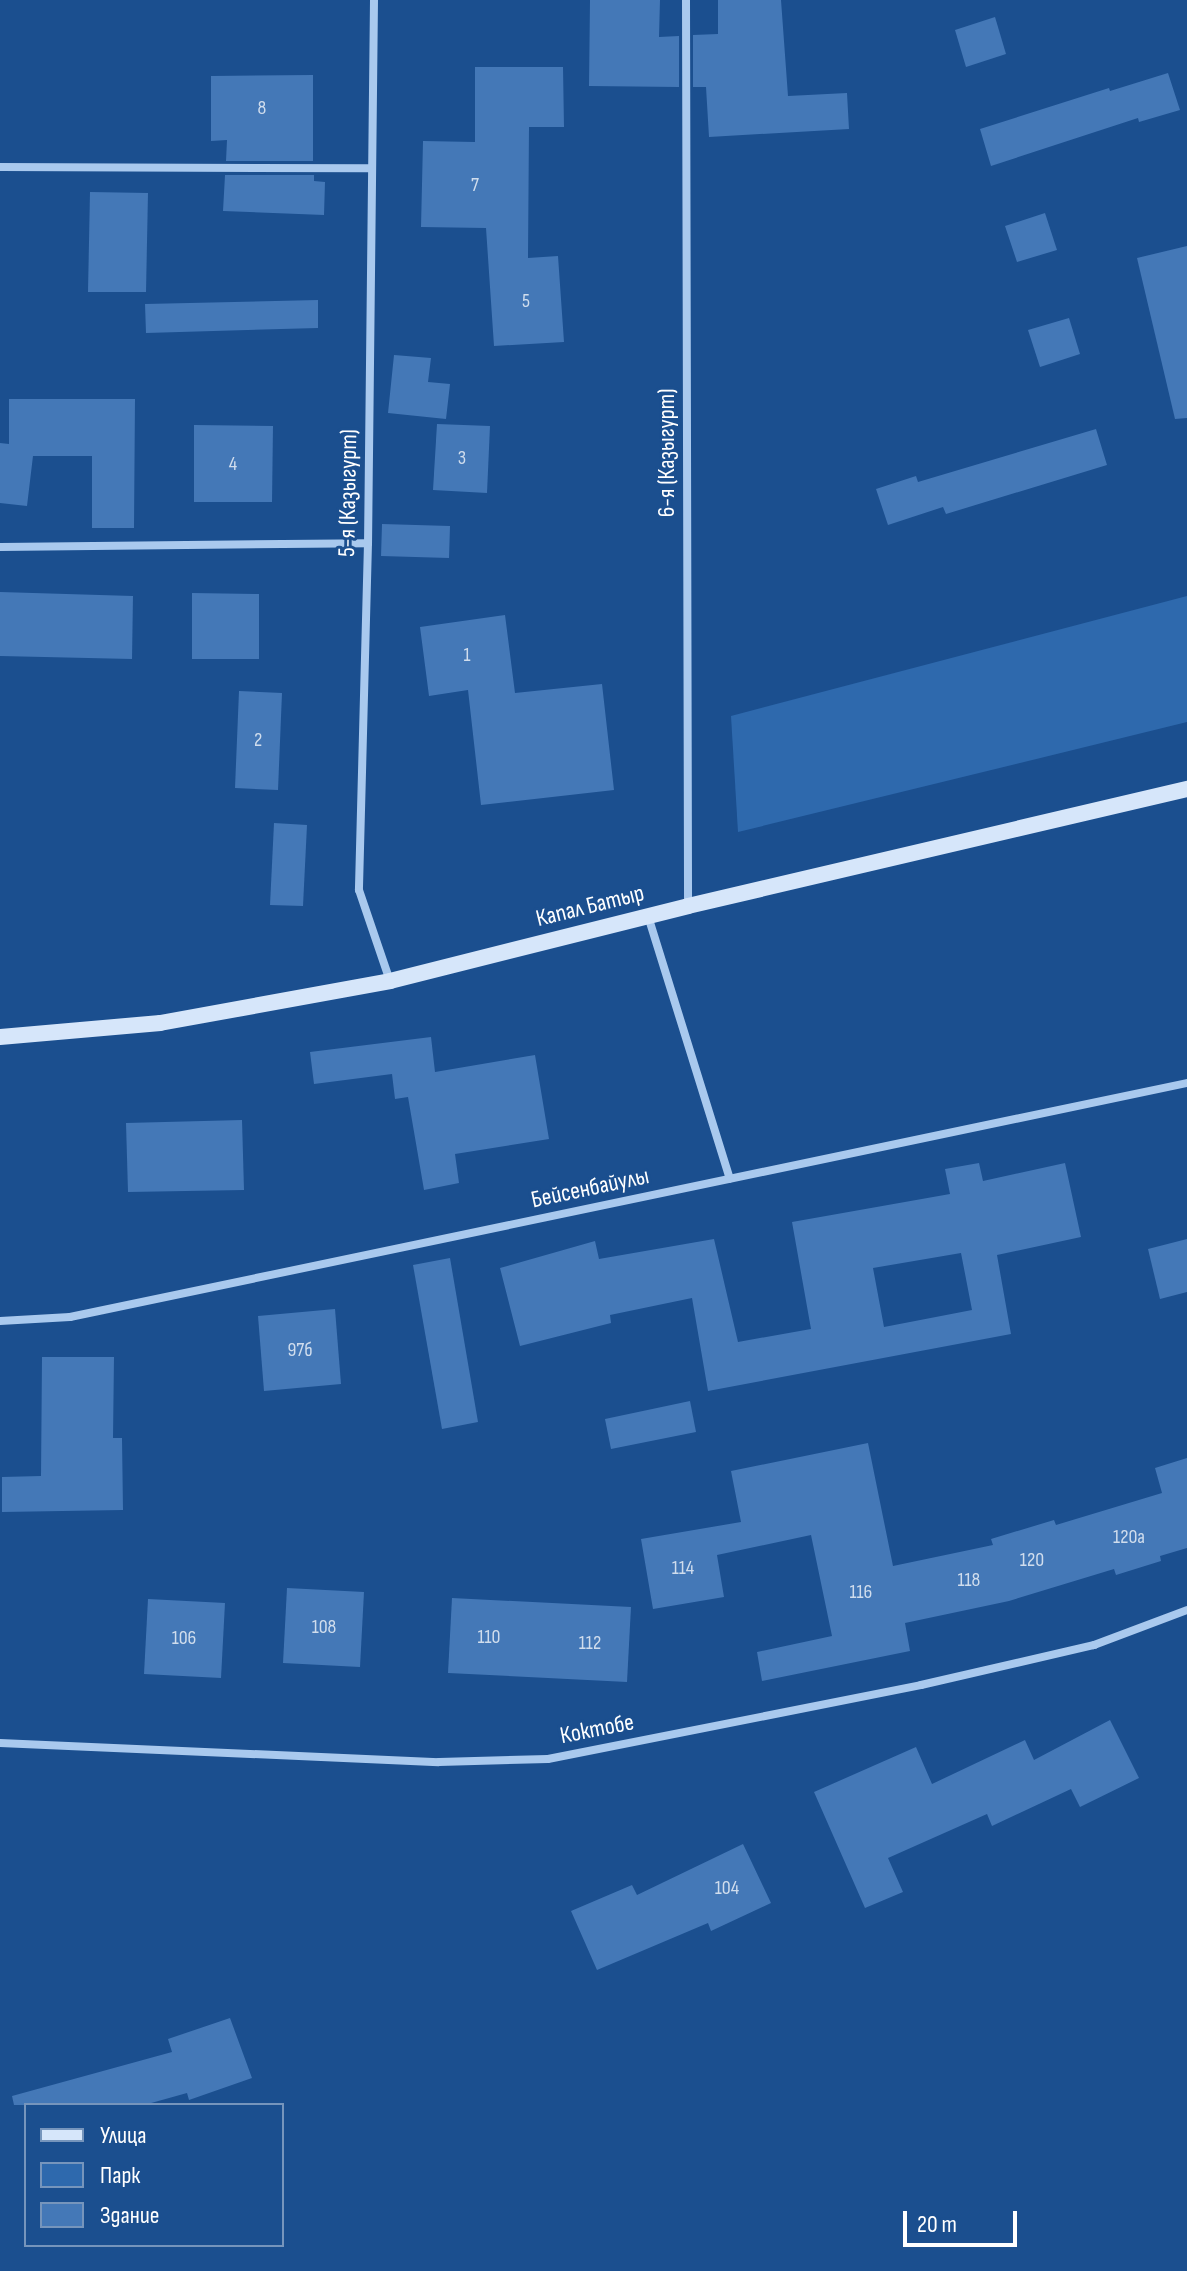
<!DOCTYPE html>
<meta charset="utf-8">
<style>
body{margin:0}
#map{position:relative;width:1187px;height:2271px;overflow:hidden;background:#1b4f8f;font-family:"Sofia Sans Condensed",sans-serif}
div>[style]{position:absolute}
.green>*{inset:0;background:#2e69ad}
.building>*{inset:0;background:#4478b7}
.street>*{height:8px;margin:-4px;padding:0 4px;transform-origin:4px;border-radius:4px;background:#a9c9ee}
.secondary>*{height:16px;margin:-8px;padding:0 8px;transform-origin:8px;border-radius:8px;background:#d6e6fa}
span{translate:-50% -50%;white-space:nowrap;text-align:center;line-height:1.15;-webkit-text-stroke:6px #1b4f8f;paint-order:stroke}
.number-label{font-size:20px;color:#d0dded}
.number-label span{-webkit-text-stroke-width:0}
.street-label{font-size:24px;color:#fff}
.legend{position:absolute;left:24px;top:2103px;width:260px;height:144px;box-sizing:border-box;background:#1b4f8f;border:2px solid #7695bc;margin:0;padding:10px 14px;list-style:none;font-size:24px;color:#fff}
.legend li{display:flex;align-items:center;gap:16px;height:40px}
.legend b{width:40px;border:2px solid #7695bc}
.scale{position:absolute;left:903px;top:2211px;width:114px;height:36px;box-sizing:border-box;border:4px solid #fff;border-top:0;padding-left:10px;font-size:24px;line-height:28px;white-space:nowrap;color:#fff;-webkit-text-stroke:6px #1b4f8f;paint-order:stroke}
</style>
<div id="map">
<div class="green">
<i style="clip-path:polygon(1187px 596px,1187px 722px,738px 832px,731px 716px)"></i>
</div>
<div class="building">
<i style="clip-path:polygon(590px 0,660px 0,659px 37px,679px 36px,679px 87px,589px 86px)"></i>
<i style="clip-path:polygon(718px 0,781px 0,788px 96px,847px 93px,849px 129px,709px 137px,706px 87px,693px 87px,693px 35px,718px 34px)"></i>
<i style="clip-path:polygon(995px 17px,1006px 54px,966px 67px,955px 30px)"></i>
<i style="clip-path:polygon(475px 67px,563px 67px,564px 127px,529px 127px,528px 258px,558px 256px,564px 342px,494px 346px,486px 228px,421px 227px,423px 141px,475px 142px)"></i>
<i style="clip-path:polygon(1168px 73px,1180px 110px,1139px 122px,1138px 118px,991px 166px,980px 129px,1109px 88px,1110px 91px)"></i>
<i style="clip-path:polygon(313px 75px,313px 161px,226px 161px,227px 140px,211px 141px,211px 76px)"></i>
<i style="clip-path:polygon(225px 175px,314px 175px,314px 181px,325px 182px,324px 215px,223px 211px)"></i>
<i style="clip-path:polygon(90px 192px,148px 193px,146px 292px,88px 292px)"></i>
<i style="clip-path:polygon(1045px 213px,1057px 250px,1017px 262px,1005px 226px)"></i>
<i style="clip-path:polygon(1187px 246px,1187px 418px,1175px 419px,1137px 258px)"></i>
<i style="clip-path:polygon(318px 300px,318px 328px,146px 333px,145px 304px)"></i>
<i style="clip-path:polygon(1069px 318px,1080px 354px,1040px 367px,1028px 330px)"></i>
<i style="clip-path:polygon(394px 355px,431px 358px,428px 382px,450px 384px,446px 419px,388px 413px)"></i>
<i style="clip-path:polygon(9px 399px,135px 399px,134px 528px,92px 528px,92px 456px,33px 456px,27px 506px,0 503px,0 443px,9px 444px)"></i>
<i style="clip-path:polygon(437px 424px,490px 426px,487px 493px,433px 490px)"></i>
<i style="clip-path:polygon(194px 425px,273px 426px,272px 502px,194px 502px)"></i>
<i style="clip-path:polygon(1096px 429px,1107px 465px,946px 514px,943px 507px,888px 525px,876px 489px,916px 476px,918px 482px)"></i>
<i style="clip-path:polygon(382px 524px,450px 526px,449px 558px,381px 556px)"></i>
<i style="clip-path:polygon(0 592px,133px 596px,132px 659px,0 656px)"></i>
<i style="clip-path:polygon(192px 593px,259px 594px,259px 659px,192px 659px)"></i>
<i style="clip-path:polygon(505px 615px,515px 693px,602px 684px,614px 790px,481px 805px,468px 690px,429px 696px,420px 627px)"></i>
<i style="clip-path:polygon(239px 691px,282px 693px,278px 790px,235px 788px)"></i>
<i style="clip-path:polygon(274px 823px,307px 825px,303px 906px,270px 905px)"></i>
<i style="clip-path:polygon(431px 1037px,435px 1072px,535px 1055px,549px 1139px,455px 1154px,459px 1183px,424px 1190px,408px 1097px,395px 1099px,392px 1074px,314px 1084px,310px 1052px)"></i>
<i style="clip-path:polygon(242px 1120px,244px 1190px,128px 1192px,126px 1123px)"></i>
<i style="clip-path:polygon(evenodd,979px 1163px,983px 1181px,1065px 1163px,1081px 1237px,997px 1255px,1011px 1334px,708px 1391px,692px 1298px,610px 1315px,611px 1323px,520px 1346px,500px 1268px,595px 1241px,599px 1259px,714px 1239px,738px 1342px,811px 1329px,792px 1222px,950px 1194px,945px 1169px,979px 1163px,961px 1253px,972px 1310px,884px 1327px,873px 1268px,961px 1253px)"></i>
<i style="clip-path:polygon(1187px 1239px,1187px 1292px,1160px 1299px,1148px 1249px)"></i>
<i style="clip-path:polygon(450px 1258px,478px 1422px,442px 1429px,413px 1265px)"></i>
<i style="clip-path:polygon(335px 1309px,341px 1384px,264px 1391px,258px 1316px)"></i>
<i style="clip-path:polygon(42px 1357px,114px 1357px,113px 1438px,122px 1438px,123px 1510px,2px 1512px,2px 1477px,41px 1476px)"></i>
<i style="clip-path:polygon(690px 1401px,696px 1432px,611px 1449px,605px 1419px)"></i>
<i style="clip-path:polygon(868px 1443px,893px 1566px,993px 1545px,991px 1539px,1054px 1520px,1056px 1525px,1162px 1493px,1155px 1468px,1187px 1458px,1187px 1548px,1160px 1556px,1161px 1561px,1116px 1575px,1114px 1569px,1009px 1601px,905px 1623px,910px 1651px,762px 1681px,757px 1652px,832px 1636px,811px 1535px,717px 1555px,724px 1597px,653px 1609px,641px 1539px,741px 1522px,731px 1471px)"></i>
<i style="clip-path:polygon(287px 1588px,364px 1592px,360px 1667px,283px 1663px)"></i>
<i style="clip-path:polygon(452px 1598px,631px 1607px,627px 1682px,448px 1673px)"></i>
<i style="clip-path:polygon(148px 1599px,225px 1603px,221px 1678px,144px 1674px)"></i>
<i style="clip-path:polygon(1110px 1720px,1139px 1778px,1080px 1807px,1071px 1789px,992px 1826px,987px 1814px,888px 1858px,903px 1892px,865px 1908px,814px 1792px,916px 1747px,932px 1784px,1025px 1740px,1034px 1760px)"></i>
<i style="clip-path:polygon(743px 1844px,771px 1903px,711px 1931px,708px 1923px,597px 1970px,571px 1911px,632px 1885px,637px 1895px)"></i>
<i style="clip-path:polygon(230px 2018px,252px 2078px,189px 2100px,187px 2093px,144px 2105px,14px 2105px,12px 2096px,172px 2052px,168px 2039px)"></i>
</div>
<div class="street">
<i style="left:374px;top:0;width:543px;rotate:90.63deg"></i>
<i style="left:368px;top:543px;width:347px;rotate:91.5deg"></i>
<i style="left:359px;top:890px;width:96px;rotate:71.2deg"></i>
<i style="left:686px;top:0;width:905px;rotate:89.87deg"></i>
<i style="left:0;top:167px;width:370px;rotate:0.2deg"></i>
<i style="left:0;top:547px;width:368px;rotate:-0.6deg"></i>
<i style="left:648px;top:916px;width:275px;rotate:72.7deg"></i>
<i style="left:0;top:1321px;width:70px;rotate:-3.3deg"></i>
<i style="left:70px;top:1317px;width:1141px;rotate:-11.83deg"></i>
<i style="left:0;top:1743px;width:439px;rotate:2.5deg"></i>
<i style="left:439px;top:1762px;width:109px;rotate:-1.6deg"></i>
<i style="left:548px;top:1759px;width:380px;rotate:-11.2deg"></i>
<i style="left:921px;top:1685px;width:178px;rotate:-13deg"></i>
<i style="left:1094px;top:1645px;width:99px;rotate:-20.6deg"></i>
</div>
<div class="secondary">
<i style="left:0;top:1037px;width:161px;rotate:-5deg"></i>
<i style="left:160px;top:1023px;width:234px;rotate:-10.3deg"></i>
<i style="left:390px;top:981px;width:307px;rotate:-14.1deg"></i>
<i style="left:688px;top:906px;width:513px;rotate:-13.2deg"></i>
</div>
<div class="number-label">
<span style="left:262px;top:108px">8</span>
<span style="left:475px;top:185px">7</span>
<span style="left:526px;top:301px">5</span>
<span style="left:462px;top:458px">3</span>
<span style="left:233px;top:464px">4</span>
<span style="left:467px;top:655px">1</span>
<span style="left:258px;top:740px">2</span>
<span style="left:300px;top:1350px">97б</span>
<span style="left:1129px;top:1537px">120а</span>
<span style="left:1032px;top:1560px">120</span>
<span style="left:683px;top:1568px">114</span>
<span style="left:969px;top:1580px">118</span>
<span style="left:861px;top:1592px">116</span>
<span style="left:324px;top:1627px">108</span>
<span style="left:489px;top:1637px">110</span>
<span style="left:184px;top:1638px">106</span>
<span style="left:590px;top:1643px">112</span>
<span style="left:727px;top:1888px">104</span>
</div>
<div class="street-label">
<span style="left:667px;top:453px;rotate:-90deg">6-я (Казыгурт)</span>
<span style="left:348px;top:493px;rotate:-89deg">5-я (Казыгурт)</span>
<span style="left:590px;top:906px;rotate:-14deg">Капал Батыр</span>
<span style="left:590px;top:1188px;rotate:-12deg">Бейсенбайулы</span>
<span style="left:597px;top:1729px;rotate:-11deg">Коктобе</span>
</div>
<ul class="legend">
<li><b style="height:10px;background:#d6e6fa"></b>Улица</li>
<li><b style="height:22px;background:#2e69ad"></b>Парк</li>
<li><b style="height:22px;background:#4478b7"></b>Здание</li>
</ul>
<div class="scale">20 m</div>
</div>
